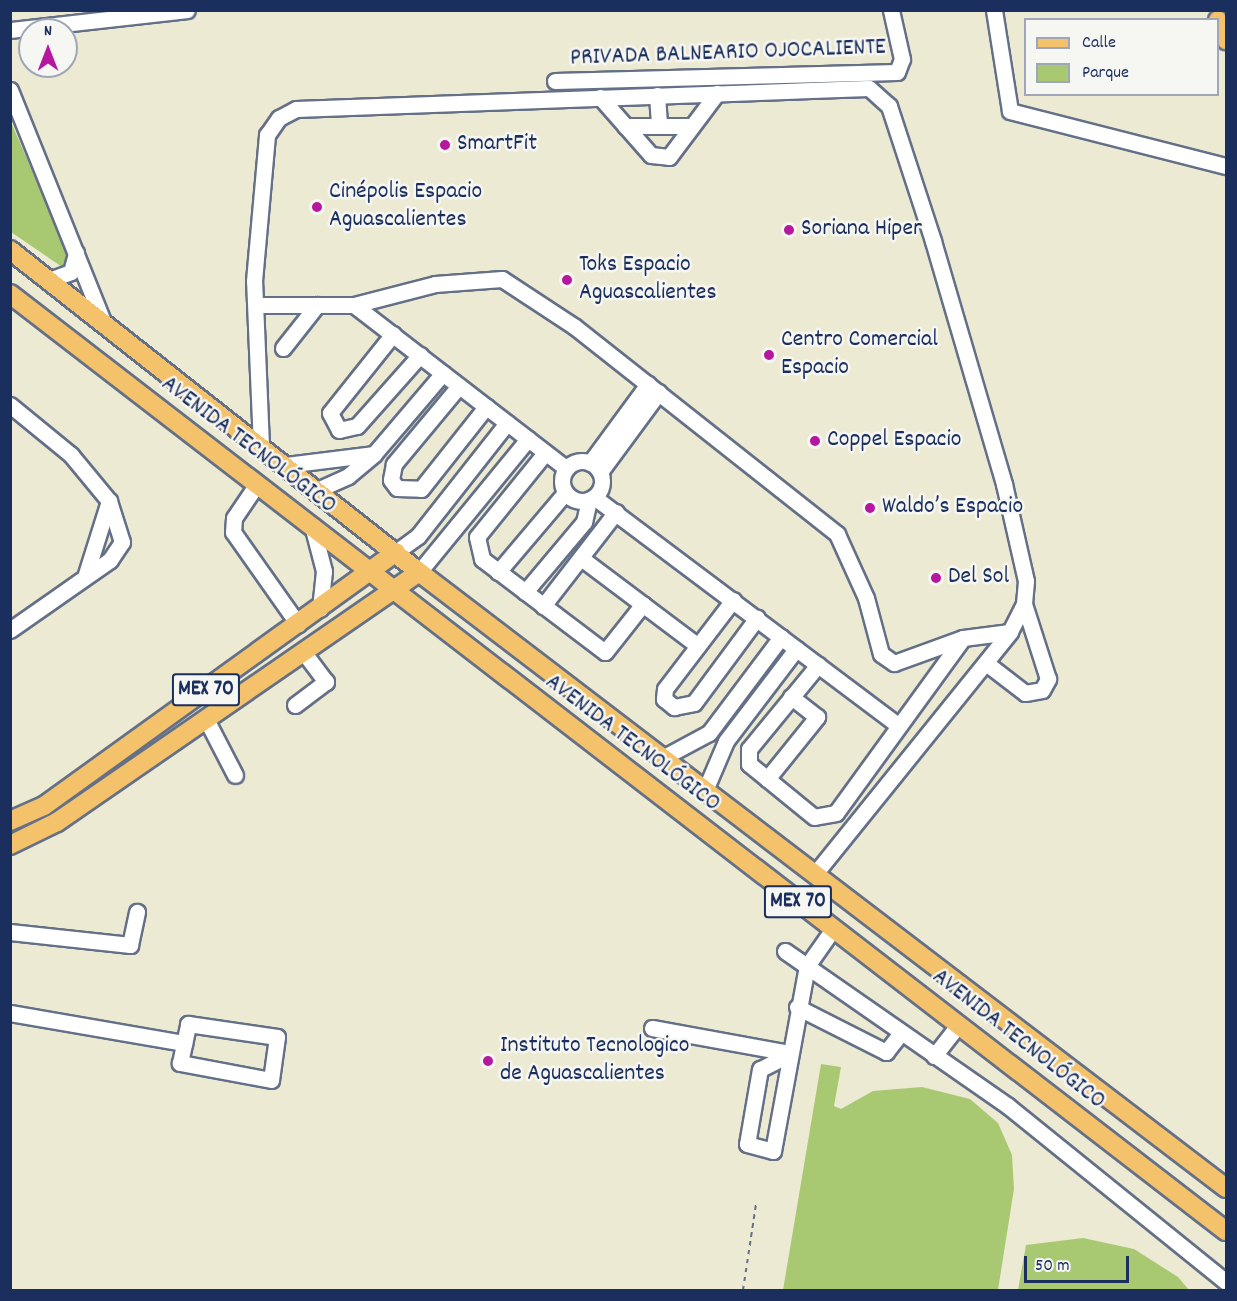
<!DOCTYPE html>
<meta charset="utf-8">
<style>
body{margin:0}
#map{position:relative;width:1237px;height:1301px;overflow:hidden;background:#edead4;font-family:Dekko,sans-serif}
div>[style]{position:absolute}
.green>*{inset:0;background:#a8c972}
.path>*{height:2px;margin-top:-1px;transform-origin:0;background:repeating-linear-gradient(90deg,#647087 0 4.5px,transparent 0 9px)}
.roads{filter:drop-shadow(2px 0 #647087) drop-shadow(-2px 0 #647087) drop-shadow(0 2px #647087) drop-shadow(0 -2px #647087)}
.minor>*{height:15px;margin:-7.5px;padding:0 7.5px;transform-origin:7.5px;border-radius:7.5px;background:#fff}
.minor>.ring{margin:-7.5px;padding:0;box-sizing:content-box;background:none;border:15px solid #fff;border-radius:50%}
.major>*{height:18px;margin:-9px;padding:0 9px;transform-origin:9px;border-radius:9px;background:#f3c26a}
.dots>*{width:16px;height:16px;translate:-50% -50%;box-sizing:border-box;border:3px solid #f6f6f2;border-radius:50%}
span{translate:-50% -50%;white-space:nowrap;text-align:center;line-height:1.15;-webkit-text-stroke:5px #f6f6f2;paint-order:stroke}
.shield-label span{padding:2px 4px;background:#f6f6f2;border:2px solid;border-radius:4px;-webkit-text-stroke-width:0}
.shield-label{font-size:22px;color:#1b2f5e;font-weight:700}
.street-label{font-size:24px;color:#1b2f5e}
.poi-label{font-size:24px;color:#1b2f5e}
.left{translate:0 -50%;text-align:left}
.frame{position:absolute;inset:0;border:12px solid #1b2f5e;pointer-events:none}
.legend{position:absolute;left:1024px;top:18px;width:195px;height:78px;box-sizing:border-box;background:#f6f6f2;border:2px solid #9ea6b7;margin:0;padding:8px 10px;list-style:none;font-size:18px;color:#1b2f5e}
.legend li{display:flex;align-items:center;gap:12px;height:30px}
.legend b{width:30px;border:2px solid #9ea6b7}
.north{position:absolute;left:18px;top:18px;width:60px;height:60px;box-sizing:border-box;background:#f6f6f2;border:2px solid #9ea6b7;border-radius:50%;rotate:0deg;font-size:16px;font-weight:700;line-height:24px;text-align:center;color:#1b2f5e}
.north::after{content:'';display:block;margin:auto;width:21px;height:27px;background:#b5179e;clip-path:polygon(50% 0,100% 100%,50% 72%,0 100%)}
.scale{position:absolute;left:1024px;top:1256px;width:105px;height:27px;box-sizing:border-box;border:3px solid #1b2f5e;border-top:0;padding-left:8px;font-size:18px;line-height:21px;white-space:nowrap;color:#1b2f5e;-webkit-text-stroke:4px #f6f6f2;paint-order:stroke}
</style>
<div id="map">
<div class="green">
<i style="clip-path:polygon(10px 120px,70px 257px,65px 269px,11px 232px)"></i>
<i style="clip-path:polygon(821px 1064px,841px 1067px,834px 1106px,841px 1109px,873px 1091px,922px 1087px,970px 1099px,998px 1123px,1012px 1155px,1014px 1189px,998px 1290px,783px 1290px)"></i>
<i style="clip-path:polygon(1083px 1238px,1134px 1249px,1178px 1277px,1189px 1290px,1018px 1290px,1026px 1245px)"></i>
</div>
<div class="path">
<i style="left:743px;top:1290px;width:87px;rotate:-81.4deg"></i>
</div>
<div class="roads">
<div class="minor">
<i style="left:994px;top:10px;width:102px;rotate:81deg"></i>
<i style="left:1010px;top:111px;width:223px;rotate:14.3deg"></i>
<i style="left:10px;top:30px;width:178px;rotate:-6.4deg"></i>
<i style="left:555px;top:81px;width:342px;rotate:-1.5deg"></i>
<i style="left:897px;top:72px;width:14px;rotate:-69deg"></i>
<i style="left:902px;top:59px;width:50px;rotate:-102.7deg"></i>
<i style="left:10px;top:90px;width:249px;rotate:68.1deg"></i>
<i style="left:657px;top:95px;width:31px;rotate:86deg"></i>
<i style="left:600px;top:97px;width:77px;rotate:48.7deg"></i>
<i style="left:651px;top:155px;width:18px;rotate:6deg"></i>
<i style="left:669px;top:157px;width:80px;rotate:-53.1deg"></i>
<i style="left:625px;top:126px;width:67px"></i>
<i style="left:49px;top:280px;width:23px;rotate:-20deg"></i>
<i style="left:71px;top:272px;width:20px;rotate:-75deg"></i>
<i style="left:256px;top:305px;width:98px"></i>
<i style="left:354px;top:305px;width:84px;rotate:-14.5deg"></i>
<i style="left:435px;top:284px;width:67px;rotate:-4.3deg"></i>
<i style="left:502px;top:279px;width:87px;rotate:33.3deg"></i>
<i style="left:575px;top:327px;width:334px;rotate:38.3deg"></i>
<i style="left:837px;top:534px;width:70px;rotate:65.6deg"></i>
<i style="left:866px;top:598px;width:58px;rotate:75deg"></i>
<i style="left:881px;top:654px;width:16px;rotate:35deg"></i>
<i style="left:894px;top:663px;width:73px;rotate:-19.9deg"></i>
<i style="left:963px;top:638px;width:216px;rotate:126deg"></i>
<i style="left:836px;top:813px;width:22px;rotate:170deg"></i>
<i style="left:814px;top:817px;width:84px;rotate:-140.8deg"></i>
<i style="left:749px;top:764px;width:15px;rotate:-90deg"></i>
<i style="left:749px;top:749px;width:109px;rotate:-50.6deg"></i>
<i style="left:354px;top:305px;width:267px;rotate:37.6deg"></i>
<i style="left:393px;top:334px;width:101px;rotate:128.6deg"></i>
<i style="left:330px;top:413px;width:19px;rotate:62deg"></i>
<i style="left:339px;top:430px;width:18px;rotate:-13deg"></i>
<i style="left:357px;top:426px;width:95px;rotate:-48.4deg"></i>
<i style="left:283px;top:348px;width:55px;rotate:-51.7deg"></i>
<i style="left:459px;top:386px;width:102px;rotate:129.8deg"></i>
<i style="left:394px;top:464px;width:16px;rotate:101deg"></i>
<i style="left:391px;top:480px;width:10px;rotate:53deg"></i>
<i style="left:397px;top:488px;width:24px;rotate:2deg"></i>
<i style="left:421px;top:489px;width:105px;rotate:-51.6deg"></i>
<i style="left:10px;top:405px;width:79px;rotate:39.3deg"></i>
<i style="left:71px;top:455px;width:60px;rotate:50.4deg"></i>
<i style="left:109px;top:501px;width:43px;rotate:72.4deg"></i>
<i style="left:122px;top:542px;width:22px;rotate:124deg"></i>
<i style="left:110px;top:560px;width:122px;rotate:145deg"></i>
<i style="left:261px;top:446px;width:165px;rotate:-92.4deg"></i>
<i style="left:254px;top:281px;width:147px;rotate:-84.9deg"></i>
<i style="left:267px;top:135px;width:21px;rotate:-55deg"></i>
<i style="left:279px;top:118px;width:19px;rotate:-28deg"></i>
<i style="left:296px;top:109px;width:573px;rotate:-2.1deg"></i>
<i style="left:869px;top:88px;width:27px;rotate:42deg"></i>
<i style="left:889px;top:106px;width:142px;rotate:71.9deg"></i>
<i style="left:933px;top:241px;width:253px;rotate:73.7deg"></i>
<i style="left:1004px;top:484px;width:99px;rotate:77.2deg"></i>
<i style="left:1026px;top:581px;width:23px;rotate:95deg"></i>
<i style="left:1024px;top:604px;width:31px;rotate:117deg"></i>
<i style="left:1010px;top:632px;width:309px;rotate:128.9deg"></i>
<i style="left:545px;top:453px;width:108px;rotate:129deg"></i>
<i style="left:477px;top:537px;width:23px;rotate:77deg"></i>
<i style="left:482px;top:559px;width:154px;rotate:37.1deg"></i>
<i style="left:605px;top:652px;width:61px;rotate:-51.6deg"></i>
<i class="ring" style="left:562px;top:461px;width:25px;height:25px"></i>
<i style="left:590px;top:463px;width:98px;rotate:-53.7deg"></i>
<i style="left:286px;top:465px;width:89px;rotate:-7.1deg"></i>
<i style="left:374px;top:454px;width:106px;rotate:-49.6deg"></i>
<i style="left:600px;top:472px;width:99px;rotate:-53.6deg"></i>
<i style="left:257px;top:484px;width:41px;rotate:124.1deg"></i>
<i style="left:234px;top:518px;width:14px;rotate:94deg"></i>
<i style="left:233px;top:532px;width:113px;rotate:54.8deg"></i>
<i style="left:317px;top:490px;width:34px;rotate:-24deg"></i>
<i style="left:348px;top:476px;width:34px;rotate:-40deg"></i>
<i style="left:594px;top:497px;width:381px;rotate:36.9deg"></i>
<i style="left:312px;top:525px;width:48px;rotate:75.4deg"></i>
<i style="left:324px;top:571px;width:38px;rotate:96deg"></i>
<i style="left:396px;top:552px;width:27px;rotate:-36deg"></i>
<i style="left:418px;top:536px;width:144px;rotate:-51.8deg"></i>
<i style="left:581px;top:558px;width:146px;rotate:36.9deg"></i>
<i style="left:419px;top:572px;width:172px;rotate:-50.7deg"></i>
<i style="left:498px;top:572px;width:104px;rotate:-49.7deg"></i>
<i style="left:86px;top:574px;width:77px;rotate:-72.5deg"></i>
<i style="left:525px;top:592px;width:92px;rotate:-49.9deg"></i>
<i style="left:584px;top:522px;width:23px;rotate:-77deg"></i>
<i style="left:733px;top:600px;width:112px;rotate:127.4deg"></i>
<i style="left:665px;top:689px;width:10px;rotate:96deg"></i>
<i style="left:664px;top:699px;width:13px;rotate:39deg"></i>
<i style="left:674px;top:707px;width:20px;rotate:-11deg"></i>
<i style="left:694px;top:703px;width:106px;rotate:-53.5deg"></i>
<i style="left:543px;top:606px;width:119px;rotate:-52.2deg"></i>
<i style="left:963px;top:638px;width:47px;rotate:-7.3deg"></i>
<i style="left:986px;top:663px;width:49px;rotate:37.6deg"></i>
<i style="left:1025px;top:693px;width:17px;rotate:-10deg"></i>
<i style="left:1042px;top:690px;width:13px;rotate:-61deg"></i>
<i style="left:1048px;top:679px;width:79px;rotate:-107.7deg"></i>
<i style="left:295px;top:705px;width:39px;rotate:-37deg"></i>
<i style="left:326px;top:682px;width:35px;rotate:-127deg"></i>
<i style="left:206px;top:719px;width:63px;rotate:62.6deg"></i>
<i style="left:664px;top:757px;width:51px;rotate:-28.1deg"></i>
<i style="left:709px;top:733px;width:120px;rotate:-53.1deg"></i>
<i style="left:767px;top:779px;width:80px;rotate:-51.1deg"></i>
<i style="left:817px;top:717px;width:33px;rotate:-142deg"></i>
<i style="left:706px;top:788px;width:51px;rotate:-66.9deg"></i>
<i style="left:726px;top:741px;width:116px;rotate:-52.7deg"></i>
<i style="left:10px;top:932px;width:121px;rotate:6.2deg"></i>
<i style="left:130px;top:945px;width:34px;rotate:-78deg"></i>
<i style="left:785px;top:951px;width:272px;rotate:34.8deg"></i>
<i style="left:1008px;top:1106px;width:280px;rotate:38.9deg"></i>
<i style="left:797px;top:1007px;width:100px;rotate:26.8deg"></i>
<i style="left:886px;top:1052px;width:24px;rotate:-52deg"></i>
<i style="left:10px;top:1013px;width:177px;rotate:9.8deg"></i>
<i style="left:188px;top:1024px;width:90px;rotate:8.3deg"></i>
<i style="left:277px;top:1037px;width:43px;rotate:97.9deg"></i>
<i style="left:271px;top:1080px;width:93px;rotate:-169.4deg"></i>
<i style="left:180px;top:1063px;width:40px;rotate:-78deg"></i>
<i style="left:652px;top:1028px;width:139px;rotate:10.3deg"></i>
<i style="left:788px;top:1055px;width:31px;rotate:153deg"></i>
<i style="left:760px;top:1069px;width:76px;rotate:99.8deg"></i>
<i style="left:747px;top:1144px;width:27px;rotate:15deg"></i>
<i style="left:773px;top:1151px;width:188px;rotate:-79.6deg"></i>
<i style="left:807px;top:966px;width:45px;rotate:-54.9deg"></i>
<i style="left:934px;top:1056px;width:39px;rotate:-52deg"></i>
</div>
<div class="major">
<i style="left:1218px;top:20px;width:22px;rotate:68deg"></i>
<i style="left:10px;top:250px;width:521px;rotate:38.21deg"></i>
<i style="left:419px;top:572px;width:1015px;rotate:37.36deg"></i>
<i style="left:10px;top:294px;width:1535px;rotate:37.62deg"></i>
<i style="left:10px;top:821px;width:37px;rotate:-24deg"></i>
<i style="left:44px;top:806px;width:434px;rotate:-35.8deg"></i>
<i style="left:10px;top:845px;width:52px;rotate:-26.1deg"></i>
<i style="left:57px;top:822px;width:440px;rotate:-34.6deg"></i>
</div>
</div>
<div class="dots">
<i style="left:445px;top:145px;background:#b5179e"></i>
<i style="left:317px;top:207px;background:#b5179e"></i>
<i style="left:789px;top:230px;background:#b5179e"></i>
<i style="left:567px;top:280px;background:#b5179e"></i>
<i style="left:769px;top:355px;background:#b5179e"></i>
<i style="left:815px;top:441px;background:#b5179e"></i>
<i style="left:870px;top:508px;background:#b5179e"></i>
<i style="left:936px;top:578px;background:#b5179e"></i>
<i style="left:488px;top:1061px;background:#b5179e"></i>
</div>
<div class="shield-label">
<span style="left:206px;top:690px">MEX 70</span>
<span style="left:798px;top:902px">MEX 70</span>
</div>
<div class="street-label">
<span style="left:728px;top:54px;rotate:-2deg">PRIVADA BALNEARIO OJOCALIENTE</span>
<span style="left:248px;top:446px;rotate:37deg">AVENIDA TECNOLÓGICO</span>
<span style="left:632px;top:744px;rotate:37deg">AVENIDA TECNOLÓGICO</span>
<span style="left:1018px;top:1040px;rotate:38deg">AVENIDA TECNOLÓGICO</span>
</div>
<div class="poi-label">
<span class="left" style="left:457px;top:145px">SmartFit</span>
<span class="left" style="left:329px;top:207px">Cinépolis Espacio<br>Aguascalientes</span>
<span class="left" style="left:801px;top:230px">Soriana Hiper</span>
<span class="left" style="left:579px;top:280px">Toks Espacio<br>Aguascalientes</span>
<span class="left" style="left:781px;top:355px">Centro Comercial<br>Espacio</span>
<span class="left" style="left:827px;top:441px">Coppel Espacio</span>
<span class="left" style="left:882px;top:508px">Waldo’s Espacio</span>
<span class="left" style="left:948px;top:578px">Del Sol</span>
<span class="left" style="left:500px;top:1061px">Instituto Tecnologico<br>de Aguascalientes</span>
</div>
<div class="frame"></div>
<ul class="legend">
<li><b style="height:8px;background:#f3c26a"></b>Calle</li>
<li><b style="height:16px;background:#a8c972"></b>Parque</li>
</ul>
<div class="north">N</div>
<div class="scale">50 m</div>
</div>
